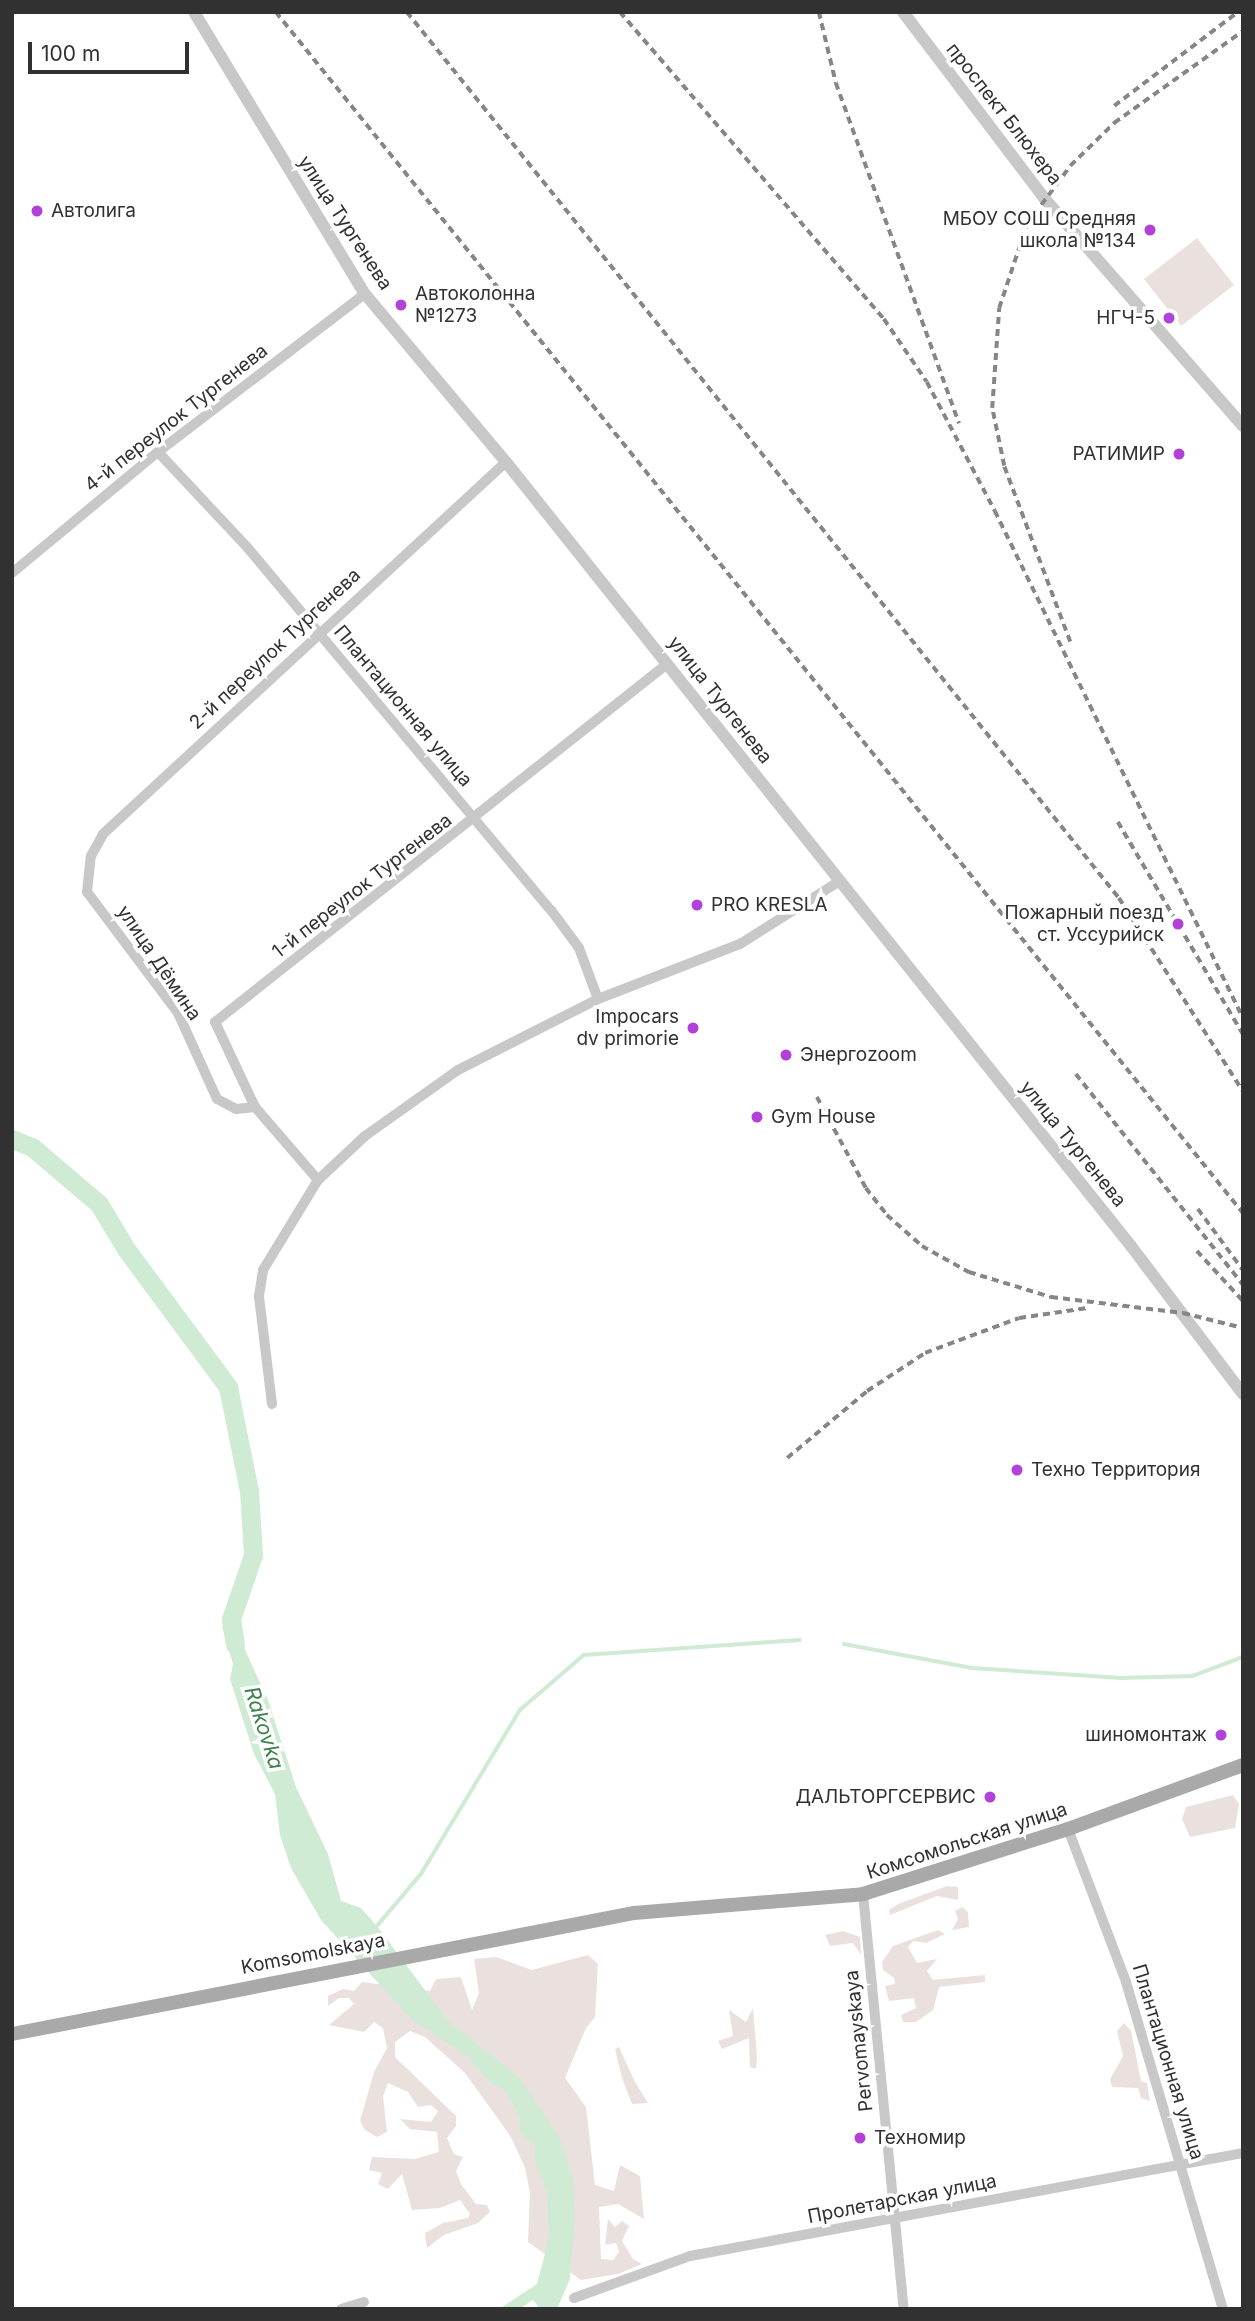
<!DOCTYPE html>
<meta charset="utf-8">
<style>
body{margin:0}
#map{position:relative;width:1255px;height:2321px;overflow:hidden;background:#fff;font-family:Inter,sans-serif}
div>[style]{position:absolute}
.green>*{inset:0;background:#eae1de}
.water>*{inset:0;background:#cfebd4}
.stream>*{height:3.5px;margin:-1.75px;padding:0 1.75px;transform-origin:1.75px;border-radius:1.75px;background:#cfebd4}
.river>*{height:19px;margin:-9.5px;padding:0 9.5px;transform-origin:9.5px;border-radius:9.5px;background:#cfebd4}
.minor>*{height:10px;margin:-5px;padding:0 5px;transform-origin:5px;border-radius:5px;background:#c8c8c8}
.tertiary>*{height:12px;margin:-6px;padding:0 6px;transform-origin:6px;border-radius:6px;background:#c8c8c8}
.primary>*{height:14px;margin:-7px;padding:0 7px;transform-origin:7px;border-radius:7px;background:#a9a9a9}
.rail>*{height:3.5px;margin-top:-1.75px;transform-origin:0;background:repeating-linear-gradient(90deg,#868686 0 7px,transparent 0 12px)}
.dots>*{width:19px;height:19px;translate:-50% -50%;box-sizing:border-box;border:4px solid #fff;border-radius:50%}
span{translate:-50% -50%;white-space:nowrap;text-align:center;line-height:1.15;-webkit-text-stroke:7px #fff;paint-order:stroke}
.street-label{font-size:19px;color:#313131}
.poi-label{font-size:19px;color:#313131}
.left{translate:0 -50%;text-align:left}
.right{translate:-100% -50%;text-align:right}
.water-label{font-size:21px;color:#3e824c;font-style:italic}
.frame{position:absolute;inset:0;border:14px solid #313131;pointer-events:none}
.scale{position:absolute;left:28px;top:42px;width:161px;height:32px;box-sizing:border-box;border:4px solid #313131;border-top:0;padding-left:9px;font-size:21px;line-height:24px;white-space:nowrap;color:#313131;-webkit-text-stroke:5px #fff;paint-order:stroke}
</style>
<div id="map">
<div class="green">
<i style="clip-path:polygon(1197px 238px,1234px 285px,1181px 326px,1144px 279px)"></i>
<i style="clip-path:polygon(1233px 1795px,1239px 1804px,1235px 1828px,1190px 1837px,1182px 1819px,1186px 1807px)"></i>
<i style="clip-path:polygon(947px 1886px,958px 1887px,958px 1900px,937px 1896px,890px 1915px,889px 1910px,898px 1904px)"></i>
<i style="clip-path:polygon(962px 1907px,968px 1912px,969px 1927px,952px 1930px,958px 1919px,955px 1911px)"></i>
<i style="clip-path:polygon(938px 1930px,945px 1934px,926px 1943px,913px 1941px,908px 1947px,917px 1963px,937px 1959px,927px 1971px,933px 1980px,985px 1975px,985px 1982px,939px 1987px,933px 2010px,916px 2022px,903px 2022px,901px 2015px,916px 2008px,914px 1998px,889px 2001px,885px 1986px,895px 1984px,894px 1978px,883px 1970px,882px 1962px,893px 1946px)"></i>
<i style="clip-path:polygon(843px 1931px,860px 1937px,861px 1955px,853px 1943px,830px 1946px,825px 1935px)"></i>
<i style="clip-path:polygon(588px 1955px,598px 1964px,595px 2017px,586px 2028px,565px 2078px,586px 2107px,595px 2185px,614px 2191px,620px 2165px,640px 2176px,644px 2219px,618px 2204px,599px 2207px,601px 2259px,613px 2260px,619px 2252px,616px 2243px,605px 2245px,608px 2219px,615px 2227px,622px 2221px,629px 2226px,622px 2241px,633px 2259px,642px 2264px,618px 2274px,581px 2280px,528px 2242px,530px 2193px,525px 2168px,511px 2137px,465px 2073px,425px 2037px,410px 2031px,395px 2042px,395px 2057px,456px 2116px,456px 2126px,447px 2138px,454px 2154px,463px 2157px,456px 2171px,461px 2184px,476px 2204px,487px 2205px,490px 2212px,478px 2223px,444px 2235px,427px 2248px,425px 2233px,443px 2223px,468px 2218px,470px 2214px,460px 2200px,440px 2208px,412px 2210px,402px 2174px,388px 2189px,378px 2184px,382px 2173px,369px 2170px,372px 2157px,415px 2159px,439px 2152px,437px 2132px,410px 2129px,400px 2119px,431px 2122px,438px 2111px,431px 2105px,418px 2107px,408px 2092px,388px 2083px,383px 2096px,387px 2132px,377px 2137px,365px 2130px,360px 2121px,374px 2072px,387px 2048px,383px 2028px,374px 2022px,364px 2032px,329px 2025px,354px 2004px,349px 1998px,339px 1998px,328px 2006px,328px 1996px,343px 1989px,354px 1991px,362px 1982px,430px 1991px,436px 1979px,461px 1977px,472px 2010px,479px 1993px,474px 1959px,496px 1957px,532px 1970px)"></i>
<i style="clip-path:polygon(753px 2008px,757px 2057px,756px 2069px,750px 2067px,749px 2038px,722px 2049px,718px 2041px,733px 2036px,729px 2010px,746px 2022px)"></i>
<i style="clip-path:polygon(1124px 2023px,1131px 2031px,1141px 2081px,1147px 2083px,1150px 2101px,1141px 2098px,1138px 2088px,1112px 2087px,1110px 2079px,1123px 2056px,1117px 2031px)"></i>
<i style="clip-path:polygon(619px 2047px,635px 2082px,648px 2103px,632px 2104px,622px 2078px,615px 2049px)"></i>
</div>
<div class="water">
<i style="clip-path:polygon(231px 1619px,268px 1700px,296px 1787px,328px 1854px,341px 1901px,361px 1908px,377px 1926px,448px 2021px,518px 2076px,560px 2138px,573px 2179px,575px 2217px,570px 2279px,557px 2309px,540px 2309px,533px 2300px,519px 2309px,499px 2309px,537px 2284px,549px 2238px,547px 2193px,534px 2159px,535px 2146px,520px 2133px,519px 2116px,506px 2091px,490px 2082px,467px 2056px,411px 2019px,321px 1920px,291px 1868px,280px 1835px,275px 1794px,254px 1754px,230px 1679px,233px 1664px,222px 1627px)"></i>
</div>
<div class="stream">
<i style="left:844px;top:1644px;width:130px;rotate:10.6deg"></i>
<i style="left:972px;top:1668px;width:149px;rotate:3.8deg"></i>
<i style="left:1121px;top:1678px;width:72px;rotate:-1.6deg"></i>
<i style="left:1193px;top:1676px;width:53px;rotate:-20.8deg"></i>
<i style="left:377px;top:1926px;width:68px;rotate:-49.8deg"></i>
<i style="left:421px;top:1874px;width:192px;rotate:-58.9deg"></i>
<i style="left:520px;top:1710px;width:84px;rotate:-40.7deg"></i>
<i style="left:584px;top:1655px;width:216px;rotate:-4deg"></i>
</div>
<div class="river">
<i style="left:12px;top:1139px;width:22px;rotate:22deg"></i>
<i style="left:32px;top:1147px;width:88px;rotate:40.4deg"></i>
<i style="left:99px;top:1204px;width:52px;rotate:59deg"></i>
<i style="left:126px;top:1249px;width:172px;rotate:53.5deg"></i>
<i style="left:228px;top:1387px;width:106px;rotate:78.6deg"></i>
<i style="left:249px;top:1491px;width:64px;rotate:86.4deg"></i>
<i style="left:253px;top:1555px;width:68px;rotate:109deg"></i>
<i style="left:231px;top:1619px;width:26px;rotate:81deg"></i>
</div>
<div class="minor">
<i style="left:158px;top:452px;width:130px;rotate:46.9deg"></i>
<i style="left:247px;top:547px;width:473px;rotate:50.1deg"></i>
<i style="left:551px;top:910px;width:47px;rotate:53.6deg"></i>
<i style="left:579px;top:948px;width:54px;rotate:69.6deg"></i>
<i style="left:12px;top:573px;width:190px;rotate:-39.7deg"></i>
<i style="left:158px;top:452px;width:260px;rotate:-37.4deg"></i>
<i style="left:255px;top:1107px;width:94px;rotate:-115.2deg"></i>
<i style="left:215px;top:1022px;width:577px;rotate:-38.38deg"></i>
<i style="left:318px;top:1180px;width:96px;rotate:-130.8deg"></i>
<i style="left:255px;top:1107px;width:19px;rotate:174deg"></i>
<i style="left:236px;top:1109px;width:21px;rotate:-152deg"></i>
<i style="left:217px;top:1099px;width:94px;rotate:-114.4deg"></i>
<i style="left:178px;top:1013px;width:151px;rotate:-126.9deg"></i>
<i style="left:87px;top:892px;width:36px;rotate:-84deg"></i>
<i style="left:91px;top:856px;width:25px;rotate:-61deg"></i>
<i style="left:103px;top:834px;width:548px;rotate:-42.71deg"></i>
<i style="left:272px;top:1404px;width:109px;rotate:-96.9deg"></i>
<i style="left:259px;top:1296px;width:26px;rotate:-81deg"></i>
<i style="left:263px;top:1270px;width:105px;rotate:-58.6deg"></i>
<i style="left:318px;top:1180px;width:64px;rotate:-43.1deg"></i>
<i style="left:365px;top:1136px;width:114px;rotate:-35.4deg"></i>
<i style="left:458px;top:1070px;width:157px;rotate:-26.9deg"></i>
<i style="left:598px;top:999px;width:152px;rotate:-21.2deg"></i>
<i style="left:740px;top:944px;width:116px;rotate:-32.3deg"></i>
<i style="left:1068px;top:1829px;width:164px;rotate:69.2deg"></i>
<i style="left:1126px;top:1982px;width:341px;rotate:73.5deg"></i>
<i style="left:863px;top:1894px;width:417px;rotate:84.4deg"></i>
<i style="left:574px;top:2298px;width:123px;rotate:-19.9deg"></i>
<i style="left:690px;top:2256px;width:563px;rotate:-10.55deg"></i>
<i style="left:341px;top:2309px;width:24px;rotate:-17deg"></i>
</div>
<div class="tertiary">
<i style="left:194px;top:12px;width:330px;rotate:58.8deg"></i>
<i style="left:365px;top:294px;width:219px;rotate:50deg"></i>
<i style="left:506px;top:462px;width:1003px;rotate:51.44deg"></i>
<i style="left:1131px;top:1246px;width:186px;rotate:52.9deg"></i>
<i style="left:903px;top:12px;width:233px;rotate:52.8deg"></i>
<i style="left:1044px;top:198px;width:303px;rotate:48.9deg"></i>
</div>
<div class="primary">
<i style="left:12px;top:2034px;width:634px;rotate:-11.01deg"></i>
<i style="left:634px;top:1913px;width:230px;rotate:-4.7deg"></i>
<i style="left:863px;top:1894px;width:215px;rotate:-17.6deg"></i>
<i style="left:1068px;top:1829px;width:186px;rotate:-20.1deg"></i>
</div>
<div class="rail">
<i style="left:276px;top:12px;width:1542px;rotate:51.16deg"></i>
<i style="left:407px;top:12px;width:1137px;rotate:51.21deg"></i>
<i style="left:1119px;top:898px;width:229px;rotate:57.3deg"></i>
<i style="left:620px;top:12px;width:405px;rotate:49.3deg"></i>
<i style="left:884px;top:319px;width:76px;rotate:55.7deg"></i>
<i style="left:927px;top:382px;width:146px;rotate:62.2deg"></i>
<i style="left:995px;top:511px;width:564px;rotate:63.93deg"></i>
<i style="left:819px;top:12px;width:73px;rotate:76.5deg"></i>
<i style="left:836px;top:83px;width:362px;rotate:70.1deg"></i>
<i style="left:1114px;top:106px;width:156px;rotate:-37.2deg"></i>
<i style="left:1070px;top:642px;width:188px;rotate:-110.6deg"></i>
<i style="left:1004px;top:466px;width:59px;rotate:-101.7deg"></i>
<i style="left:992px;top:408px;width:100px;rotate:-86deg"></i>
<i style="left:999px;top:308px;width:89px;rotate:-71.6deg"></i>
<i style="left:1027px;top:224px;width:72px;rotate:-53.4deg"></i>
<i style="left:1070px;top:166px;width:62px;rotate:-44.3deg"></i>
<i style="left:1114px;top:123px;width:158px;rotate:-35.5deg"></i>
<i style="left:1118px;top:822px;width:246px;rotate:59.5deg"></i>
<i style="left:1076px;top:1074px;width:269px;rotate:51.6deg"></i>
<i style="left:817px;top:1097px;width:103px;rotate:61.7deg"></i>
<i style="left:866px;top:1188px;width:34px;rotate:52deg"></i>
<i style="left:887px;top:1215px;width:47px;rotate:41.5deg"></i>
<i style="left:922px;top:1246px;width:54px;rotate:29deg"></i>
<i style="left:969px;top:1272px;width:86px;rotate:17deg"></i>
<i style="left:1051px;top:1297px;width:133px;rotate:6.9deg"></i>
<i style="left:1183px;top:1313px;width:62px;rotate:14deg"></i>
<i style="left:1198px;top:1209px;width:76px;rotate:53.6deg"></i>
<i style="left:1197px;top:1251px;width:68px;rotate:47.4deg"></i>
<i style="left:787px;top:1458px;width:104px;rotate:-39.9deg"></i>
<i style="left:867px;top:1391px;width:69px;rotate:-33.2deg"></i>
<i style="left:925px;top:1353px;width:100px;rotate:-20.4deg"></i>
<i style="left:1019px;top:1318px;width:69px;rotate:-8.4deg"></i>
</div>
<div class="dots">
<i style="left:37px;top:211px;background:#b241db"></i>
<i style="left:1150px;top:230px;background:#b241db"></i>
<i style="left:401px;top:305px;background:#b241db"></i>
<i style="left:1169px;top:318px;background:#b241db"></i>
<i style="left:1179px;top:454px;background:#b241db"></i>
<i style="left:697px;top:905px;background:#b241db"></i>
<i style="left:1178px;top:924px;background:#b241db"></i>
<i style="left:693px;top:1028px;background:#b241db"></i>
<i style="left:786px;top:1055px;background:#b241db"></i>
<i style="left:757px;top:1117px;background:#b241db"></i>
<i style="left:1017px;top:1470px;background:#b241db"></i>
<i style="left:1221px;top:1735px;background:#b241db"></i>
<i style="left:990px;top:1797px;background:#b241db"></i>
<i style="left:860px;top:2138px;background:#b241db"></i>
</div>
<div class="street-label">
<span style="left:1004px;top:114px;rotate:52deg">проспект Блюхера</span>
<span style="left:345px;top:223px;rotate:57deg">улица Тургенева</span>
<span style="left:176px;top:418px;rotate:-38deg">4-й переулок Тургенева</span>
<span style="left:275px;top:649px;rotate:-43deg">2-й переулок Тургенева</span>
<span style="left:720px;top:700px;rotate:52deg">улица Тургенева</span>
<span style="left:403px;top:706px;rotate:50deg">Плантационная улица</span>
<span style="left:362px;top:886px;rotate:-38deg">1-й переулок Тургенева</span>
<span style="left:159px;top:963px;rotate:56deg">улица Дёмина</span>
<span style="left:1073px;top:1144px;rotate:51deg">улица Тургенева</span>
<span style="left:967px;top:1841px;rotate:-18deg">Комсомольская улица</span>
<span style="left:313px;top:1954px;rotate:-11deg">Komsomolskaya</span>
<span style="left:859px;top:2041px;rotate:-96deg">Pervomayskaya</span>
<span style="left:1168px;top:2062px;rotate:73deg">Плантационная улица</span>
<span style="left:902px;top:2199px;rotate:-11deg">Пролетарская улица</span>
</div>
<div class="poi-label">
<span class="left" style="left:51px;top:211px">Автолига</span>
<span class="right" style="left:1136px;top:230px">МБОУ СОШ Средняя<br>школа №134</span>
<span class="left" style="left:415px;top:305px">Автоколонна<br>№1273</span>
<span class="right" style="left:1155px;top:318px">НГЧ-5</span>
<span class="right" style="left:1165px;top:454px">РАТИМИР</span>
<span class="left" style="left:711px;top:905px">PRO KRESLA</span>
<span class="right" style="left:1164px;top:924px">Пожарный поезд<br>ст. Уссурийск</span>
<span class="right" style="left:679px;top:1028px">Impocars<br>dv primorie</span>
<span class="left" style="left:800px;top:1055px">Энергоzoom</span>
<span class="left" style="left:771px;top:1117px">Gym House</span>
<span class="left" style="left:1031px;top:1470px">Техно Территория</span>
<span class="right" style="left:1207px;top:1735px">шиномонтаж</span>
<span class="right" style="left:976px;top:1797px">ДАЛЬТОРГСЕРВИС</span>
<span class="left" style="left:874px;top:2138px">Техномир</span>
</div>
<div class="water-label">
<span style="left:264px;top:1728px;rotate:72deg">Rakovka</span>
</div>
<div class="frame"></div>
<div class="scale">100 m</div>
</div>
